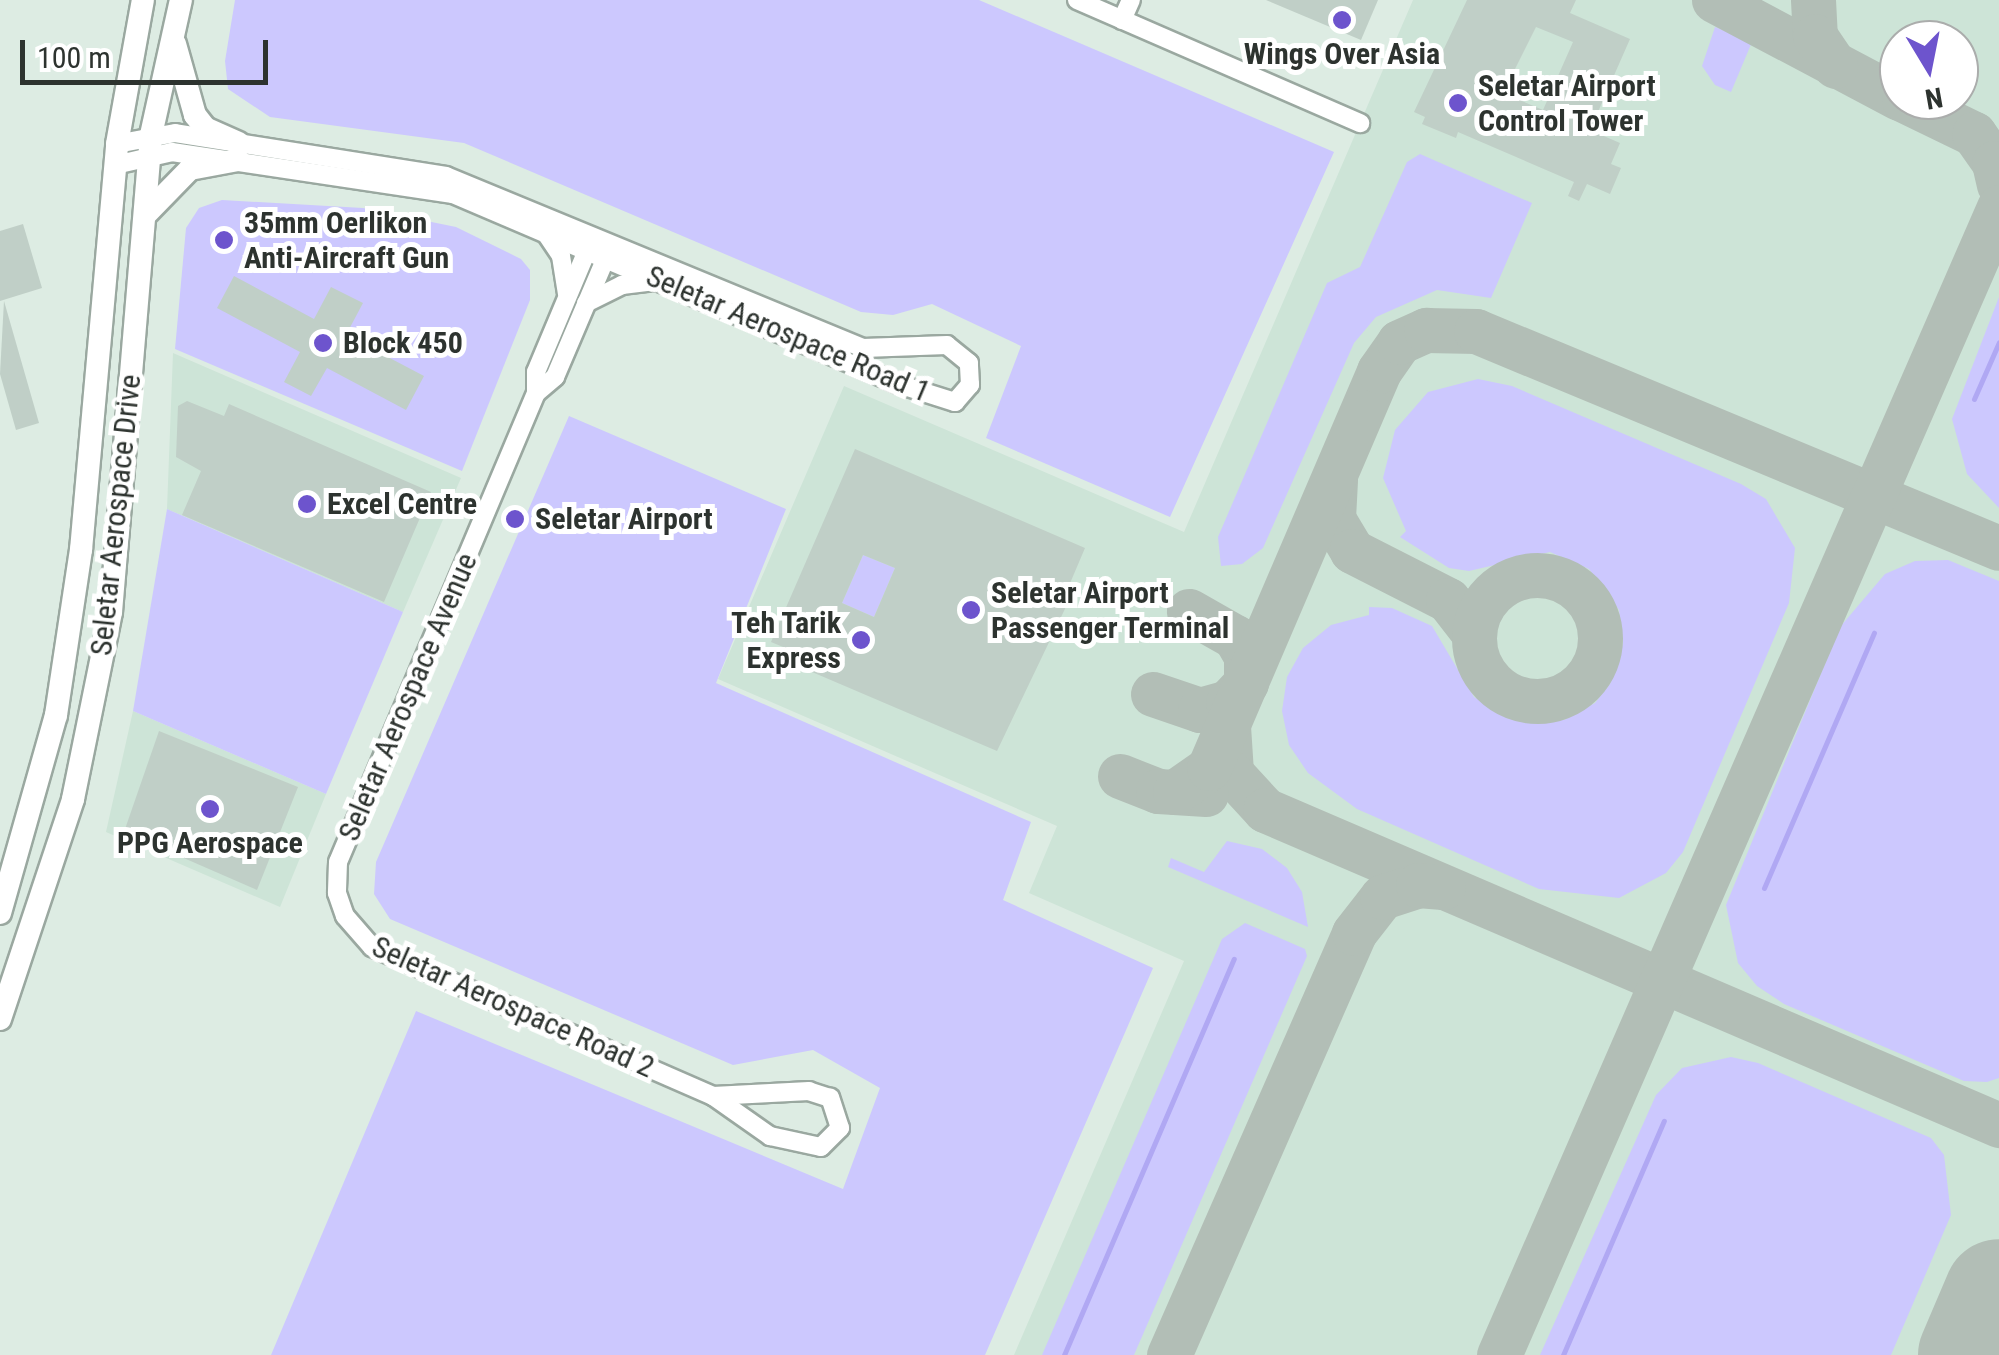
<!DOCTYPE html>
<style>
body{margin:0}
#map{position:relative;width:1999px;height:1355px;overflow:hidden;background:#ddece3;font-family:"Roboto Condensed",sans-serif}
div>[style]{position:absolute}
.built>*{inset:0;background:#cde4d7}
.green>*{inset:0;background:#ccc8fe}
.stream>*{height:5px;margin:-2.5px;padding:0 2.5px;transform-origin:2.5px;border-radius:2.5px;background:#b0a8f3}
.taxiway>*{height:45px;margin:-22.5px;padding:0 22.5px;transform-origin:22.5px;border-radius:22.5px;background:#b2beb6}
.taxiway>.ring{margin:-22.5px;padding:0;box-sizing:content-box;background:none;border:45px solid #b2beb6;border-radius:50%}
.runway>*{height:110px;margin:-55px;padding:0 55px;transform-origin:55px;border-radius:55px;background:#b2beb6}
.building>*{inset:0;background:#c0cfc7}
.roads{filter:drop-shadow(2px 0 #9aa8a0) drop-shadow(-2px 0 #9aa8a0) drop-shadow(0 2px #9aa8a0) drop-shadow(0 -2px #9aa8a0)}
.minor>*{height:18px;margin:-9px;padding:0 9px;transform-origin:9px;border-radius:9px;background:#fff}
.tertiary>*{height:22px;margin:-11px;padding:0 11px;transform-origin:11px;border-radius:11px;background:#fff}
.dots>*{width:28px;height:28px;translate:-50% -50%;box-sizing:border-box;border:5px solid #fff;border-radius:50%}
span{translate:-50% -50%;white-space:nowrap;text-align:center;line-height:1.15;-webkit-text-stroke:10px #fff;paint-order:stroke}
.poi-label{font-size:30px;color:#2d332f;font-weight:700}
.left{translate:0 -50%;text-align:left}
.right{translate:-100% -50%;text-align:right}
.street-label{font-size:30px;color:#2d332f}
.north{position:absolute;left:1879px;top:20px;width:100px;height:100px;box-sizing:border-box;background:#fff;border:2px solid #abadac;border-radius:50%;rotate:170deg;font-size:28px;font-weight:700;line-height:40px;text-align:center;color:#2d332f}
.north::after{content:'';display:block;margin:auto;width:35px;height:45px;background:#6d54cd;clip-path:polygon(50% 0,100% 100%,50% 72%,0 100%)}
.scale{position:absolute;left:20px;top:40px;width:248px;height:45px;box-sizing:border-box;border:5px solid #2d332f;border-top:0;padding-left:12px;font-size:30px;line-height:35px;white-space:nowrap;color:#2d332f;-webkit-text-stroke:8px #fff;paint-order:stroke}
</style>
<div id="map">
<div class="built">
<i style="clip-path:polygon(evenodd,1413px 0,1999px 0,1999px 1355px,1014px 1355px,1184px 961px,1029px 893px,1057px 826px,718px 679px,844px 386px,1184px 532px,1413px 0,1899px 40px,1959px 40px,1959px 100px,1899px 100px,1899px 40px)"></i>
<i style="clip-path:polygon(173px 353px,461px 478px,403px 612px,167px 509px)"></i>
<i style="clip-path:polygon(133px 711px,326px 794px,280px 907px,106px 832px)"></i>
</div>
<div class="green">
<i style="clip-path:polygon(235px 0,979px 0,1334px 152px,1170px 517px,986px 438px,1021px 346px,932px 304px,893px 315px,861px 312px,464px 143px,270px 117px,228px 89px,225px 61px)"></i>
<i style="clip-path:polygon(1715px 27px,1752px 42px,1731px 92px,1715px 85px,1702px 66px)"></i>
<i style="clip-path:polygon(1420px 154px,1532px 203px,1491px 298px,1437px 290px,1376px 317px,1354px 343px,1263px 548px,1242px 564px,1221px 566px,1218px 537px,1327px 283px,1360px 267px,1407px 162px)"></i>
<i style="clip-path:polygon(222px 200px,363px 208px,456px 227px,521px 259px,530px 270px,530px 300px,462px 471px,175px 349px,186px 228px,199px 208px)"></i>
<i style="clip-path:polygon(1999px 297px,1999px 508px,1967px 474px,1952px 419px)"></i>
<i style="clip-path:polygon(1478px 379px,1512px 386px,1741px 484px,1766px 499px,1795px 548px,1789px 603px,1683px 852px,1666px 873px,1619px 898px,1539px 889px,1357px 809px,1308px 773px,1289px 745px,1282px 711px,1287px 677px,1303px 648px,1331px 625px,1369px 615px,1369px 607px,1392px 608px,1432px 626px,1474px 697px,1509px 719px,1564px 720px,1595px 703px,1610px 684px,1623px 643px,1619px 610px,1589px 569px,1550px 552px,1469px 571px,1449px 568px,1400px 537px,1406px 531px,1383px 478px,1395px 430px,1428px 392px)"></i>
<i style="clip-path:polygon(569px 416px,786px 509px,716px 683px,1031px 822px,1003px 900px,1153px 968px,985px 1355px,271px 1355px,416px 1011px,843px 1189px,880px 1088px,813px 1050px,733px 1065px,390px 919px,374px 894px,376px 862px)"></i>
<i style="clip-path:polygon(167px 509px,403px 612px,326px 794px,133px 711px)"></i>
<i style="clip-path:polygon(863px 555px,895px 568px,874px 617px,842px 603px)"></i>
<i style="clip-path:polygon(1948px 560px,1999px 581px,1999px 1078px,1987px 1082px,1964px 1081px,1784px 1004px,1757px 986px,1738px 963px,1726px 905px,1840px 627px,1885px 574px,1915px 561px)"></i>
<i style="clip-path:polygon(1227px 841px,1262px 849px,1287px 868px,1302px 892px,1308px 927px,1168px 867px,1171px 858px,1204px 872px)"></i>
<i style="clip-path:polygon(1245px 923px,1305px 949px,1307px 956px,1134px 1355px,1042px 1355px,1222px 939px)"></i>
<i style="clip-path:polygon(1731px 1057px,1758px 1063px,1931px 1138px,1944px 1155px,1951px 1215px,1891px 1355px,1540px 1355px,1656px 1095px,1682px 1068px)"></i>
</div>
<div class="stream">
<i style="left:1974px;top:399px;width:62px;rotate:-66.3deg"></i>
<i style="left:1764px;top:888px;width:278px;rotate:-66.7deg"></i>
<i style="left:1064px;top:1355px;width:431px;rotate:-66.8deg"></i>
<i style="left:1563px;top:1355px;width:255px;rotate:-66.7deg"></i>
</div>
<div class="taxiway">
<i style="left:1714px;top:0;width:209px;rotate:27.9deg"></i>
<i style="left:1813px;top:0;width:36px;rotate:87deg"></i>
<i style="left:1815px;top:36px;width:36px;rotate:56deg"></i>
<i style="left:1904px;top:100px;width:78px;rotate:25.9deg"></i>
<i style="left:1974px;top:134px;width:35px;rotate:55deg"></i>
<i style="left:1994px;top:163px;width:22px;rotate:77deg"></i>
<i style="left:1335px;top:480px;width:39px;rotate:93deg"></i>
<i style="left:1333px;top:519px;width:37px;rotate:59deg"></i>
<i style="left:1352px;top:551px;width:108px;rotate:27deg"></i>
<i style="left:1448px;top:600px;width:41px;rotate:52deg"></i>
<i class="ring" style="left:1474px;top:575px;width:81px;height:81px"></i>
<i style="left:1153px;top:694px;width:50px;rotate:18.8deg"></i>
<i style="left:1200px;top:710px;width:29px;rotate:-16deg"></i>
<i style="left:1228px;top:702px;width:26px;rotate:-47deg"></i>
<i style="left:1246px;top:683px;width:27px;rotate:-90deg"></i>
<i style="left:1246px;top:656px;width:22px;rotate:-120deg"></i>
<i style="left:1235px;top:637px;width:53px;rotate:-150.5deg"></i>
<i style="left:1228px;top:726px;width:47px;rotate:86.3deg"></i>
<i style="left:1231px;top:773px;width:50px;rotate:47.4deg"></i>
<i style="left:1265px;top:810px;width:799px;rotate:23.23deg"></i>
<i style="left:1120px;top:776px;width:41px;rotate:21.5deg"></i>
<i style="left:1158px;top:791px;width:48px;rotate:3.6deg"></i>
<i style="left:1175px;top:792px;width:42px;rotate:-35.2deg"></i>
<i style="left:1209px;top:768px;width:432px;rotate:-66.8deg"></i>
<i style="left:1379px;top:371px;width:35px;rotate:-55deg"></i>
<i style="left:1399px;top:342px;width:30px;rotate:-24deg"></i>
<i style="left:1426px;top:330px;width:50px;rotate:1.1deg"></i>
<i style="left:1476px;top:331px;width:566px;rotate:22.53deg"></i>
<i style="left:1169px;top:1355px;width:461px;rotate:-66.3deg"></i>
<i style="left:1354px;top:933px;width:46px;rotate:-52.1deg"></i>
<i style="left:1382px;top:897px;width:38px;rotate:-18deg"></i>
<i style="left:1418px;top:885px;width:25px;rotate:5deg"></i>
<i style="left:1499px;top:1355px;width:1252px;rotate:-66.46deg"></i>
</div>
<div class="runway">
<i style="left:1973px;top:1355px;width:66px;rotate:-66.9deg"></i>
</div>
<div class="building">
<i style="clip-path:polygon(1266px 0,1378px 0,1361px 40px)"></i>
<i style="clip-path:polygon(evenodd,1467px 0,1576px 0,1570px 13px,1630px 39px,1590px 130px,1620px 143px,1611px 164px,1621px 168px,1610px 194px,1587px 184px,1579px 201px,1568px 196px,1574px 182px,1458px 132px,1456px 138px,1422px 124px,1425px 117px,1414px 112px,1467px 0,1536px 27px,1573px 42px,1543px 110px,1503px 93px,1536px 27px)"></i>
<i style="clip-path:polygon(23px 224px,42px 288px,0 301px,0 231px)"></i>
<i style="clip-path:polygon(234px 276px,314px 319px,331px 287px,363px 303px,346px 335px,424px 376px,406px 410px,327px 368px,311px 396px,284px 382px,300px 352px,217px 308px)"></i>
<i style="clip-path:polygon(4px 301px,39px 423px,16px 430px,0 374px)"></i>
<i style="clip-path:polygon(187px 401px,224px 416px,229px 404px,431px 492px,384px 602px,182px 515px,201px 471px,176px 457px,178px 406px)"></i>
<i style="clip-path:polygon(evenodd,855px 449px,1085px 548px,1068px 588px,1074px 590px,997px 751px,812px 672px,817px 661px,771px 642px,855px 449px,863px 555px,895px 568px,874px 617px,842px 603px,863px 555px)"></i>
<i style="clip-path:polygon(159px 731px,298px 787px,257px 890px,124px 832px)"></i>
</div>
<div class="roads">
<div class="minor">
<i style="left:1077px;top:0;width:309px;rotate:23.5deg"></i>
<i style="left:1122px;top:20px;width:22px;rotate:-66deg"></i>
<i style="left:115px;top:165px;width:58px;rotate:-12.8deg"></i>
<i style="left:172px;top:152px;width:284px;rotate:8.5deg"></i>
<i style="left:453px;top:194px;width:484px;rotate:23.1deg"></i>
<i style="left:898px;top:384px;width:60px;rotate:17.5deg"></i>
<i style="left:955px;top:402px;width:23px;rotate:-49deg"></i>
<i style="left:970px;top:385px;width:22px;rotate:-93deg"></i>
<i style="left:969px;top:363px;width:28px;rotate:-141deg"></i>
<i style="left:947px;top:345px;width:84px;rotate:178deg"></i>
<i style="left:863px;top:348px;width:451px;rotate:-157.6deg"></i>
<i style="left:446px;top:176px;width:274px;rotate:-171deg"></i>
<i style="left:175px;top:133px;width:59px;rotate:169.3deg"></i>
<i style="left:547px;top:235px;width:25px;rotate:56deg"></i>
<i style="left:561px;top:256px;width:38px;rotate:81deg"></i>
<i style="left:591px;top:241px;width:142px;rotate:112.8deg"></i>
<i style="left:536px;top:372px;width:21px;rotate:90deg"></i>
<i style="left:536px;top:393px;width:509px;rotate:112.89deg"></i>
<i style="left:338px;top:862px;width:31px;rotate:92deg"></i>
<i style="left:337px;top:893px;width:24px;rotate:71deg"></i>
<i style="left:345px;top:916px;width:41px;rotate:48.9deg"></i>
<i style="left:372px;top:947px;width:372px;rotate:23.6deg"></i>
<i style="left:713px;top:1096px;width:70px;rotate:35.1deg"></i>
<i style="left:770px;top:1136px;width:52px;rotate:12.2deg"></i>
<i style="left:821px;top:1147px;width:27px;rotate:-45deg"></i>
<i style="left:840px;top:1128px;width:32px;rotate:-108deg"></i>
<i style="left:830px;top:1098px;width:22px;rotate:-162deg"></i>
<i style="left:809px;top:1091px;width:96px;rotate:177deg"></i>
<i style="left:586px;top:303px;width:40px;rotate:-26.6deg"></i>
<i style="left:622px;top:285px;width:33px;rotate:-7deg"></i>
<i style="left:536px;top:393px;width:25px;rotate:-40deg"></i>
<i style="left:555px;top:377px;width:140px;rotate:-66.9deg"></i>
</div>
<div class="tertiary">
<i style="left:175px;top:44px;width:74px;rotate:74.3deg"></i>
<i style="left:195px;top:115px;width:16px;rotate:52deg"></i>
<i style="left:205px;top:128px;width:37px;rotate:24deg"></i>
<i style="left:147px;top:213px;width:62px;rotate:-45.7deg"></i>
<i style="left:190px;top:169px;width:49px;rotate:-10.6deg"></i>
<i style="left:0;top:913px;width:206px;rotate:-74.2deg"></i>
<i style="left:56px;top:715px;width:167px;rotate:-81.4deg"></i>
<i style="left:81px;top:550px;width:408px;rotate:-84.9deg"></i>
<i style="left:117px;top:144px;width:146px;rotate:-79.8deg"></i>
<i style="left:0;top:1019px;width:232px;rotate:-71.6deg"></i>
<i style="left:73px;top:799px;width:191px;rotate:-78.5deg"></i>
<i style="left:111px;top:612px;width:479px;rotate:-85.2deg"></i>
<i style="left:151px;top:135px;width:138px;rotate:-77.5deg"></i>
</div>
</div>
<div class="dots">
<i style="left:1342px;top:20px;background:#6d54cd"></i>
<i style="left:1458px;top:103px;background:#6d54cd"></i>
<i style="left:224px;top:240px;background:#6d54cd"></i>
<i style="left:323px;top:343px;background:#6d54cd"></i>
<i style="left:307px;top:504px;background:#6d54cd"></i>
<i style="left:515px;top:519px;background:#6d54cd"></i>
<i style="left:971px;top:610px;background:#6d54cd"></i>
<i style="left:861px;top:640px;background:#6d54cd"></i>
<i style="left:210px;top:809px;background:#6d54cd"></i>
</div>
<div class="poi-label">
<span style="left:1342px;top:54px">Wings Over Asia</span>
<span class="left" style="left:1478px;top:103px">Seletar Airport<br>Control Tower</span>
<span class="left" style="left:244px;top:240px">35mm Oerlikon<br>Anti-Aircraft Gun</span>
<span class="left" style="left:343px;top:343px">Block 450</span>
<span class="left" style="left:327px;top:504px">Excel Centre</span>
<span class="left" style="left:535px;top:519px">Seletar Airport</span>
<span class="left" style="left:991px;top:610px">Seletar Airport<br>Passenger Terminal</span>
<span class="right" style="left:841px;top:640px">Teh Tarik<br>Express</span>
<span style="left:210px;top:843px">PPG Aerospace</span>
</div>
<div class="street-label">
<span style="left:788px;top:334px;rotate:23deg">Seletar Aerospace Road 1</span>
<span style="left:116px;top:515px;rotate:-84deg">Seletar Aerospace Drive</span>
<span style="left:408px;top:697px;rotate:-67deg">Seletar Aerospace Avenue</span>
<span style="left:513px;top:1007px;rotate:24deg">Seletar Aerospace Road 2</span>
</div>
<div class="north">N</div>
<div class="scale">100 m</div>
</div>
